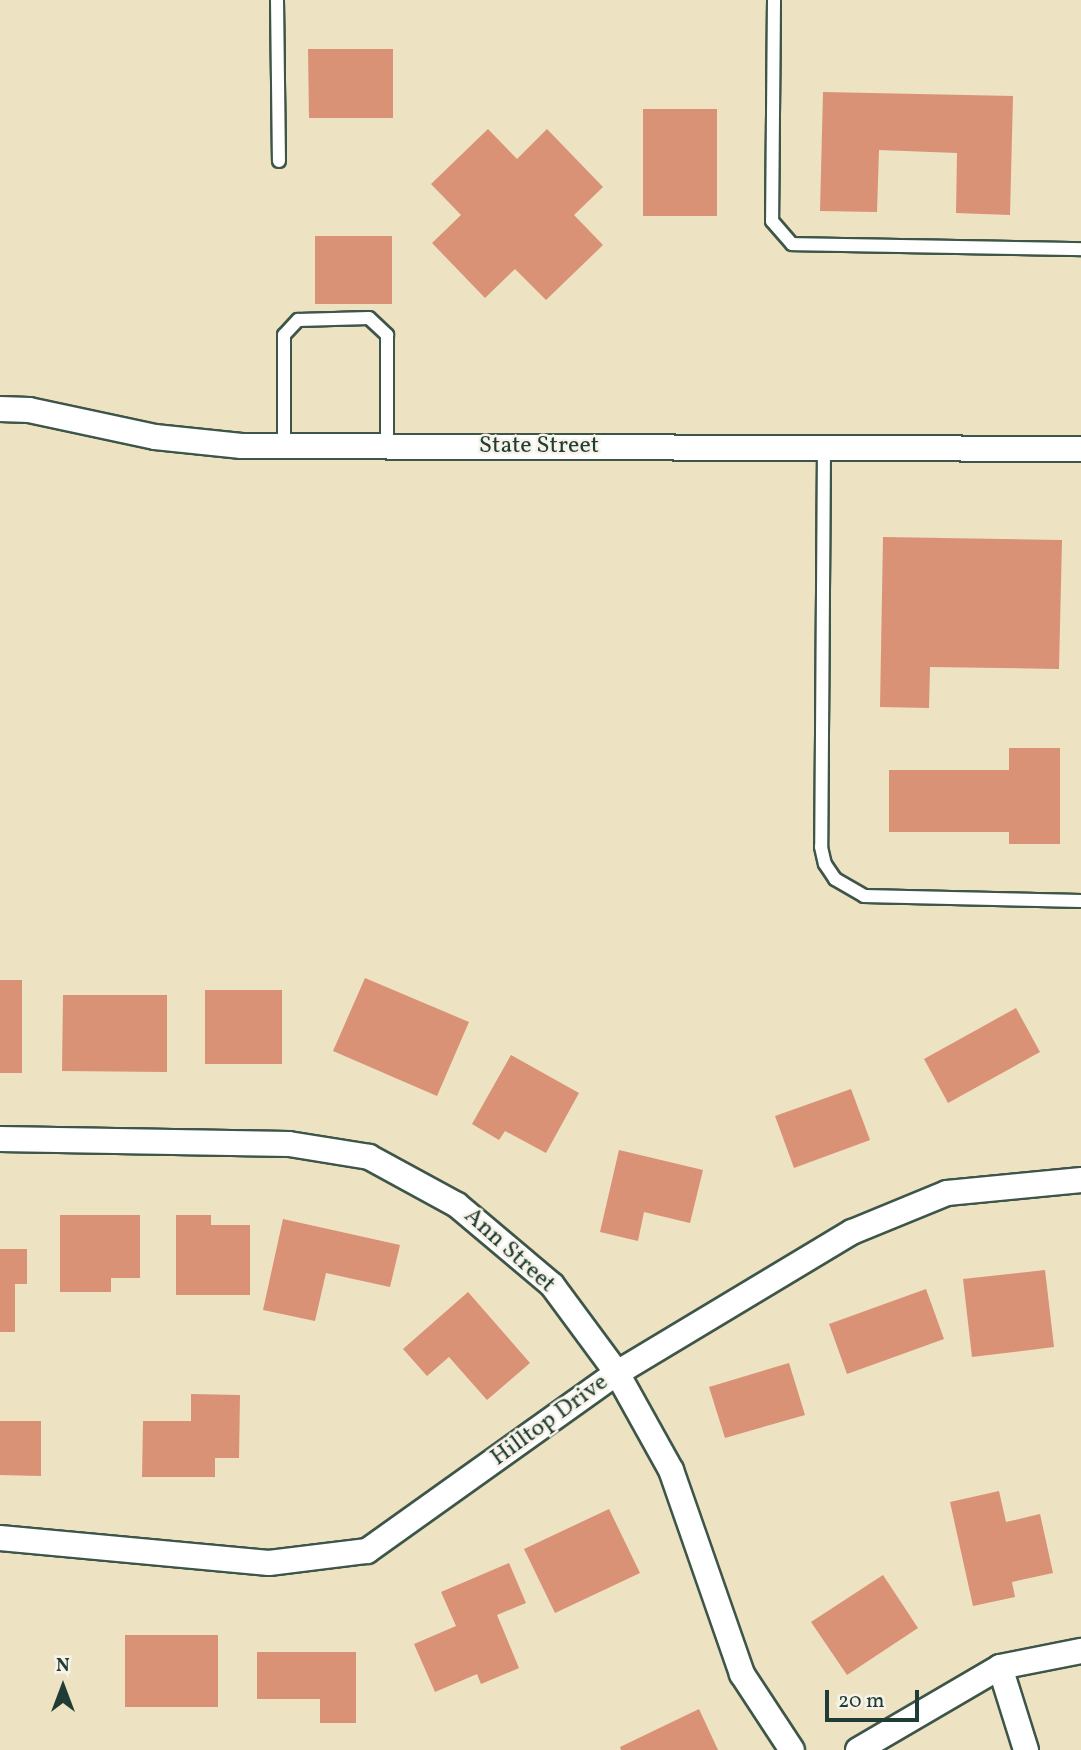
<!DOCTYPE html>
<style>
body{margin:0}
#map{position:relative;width:1081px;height:1750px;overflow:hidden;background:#ede2c2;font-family:Vollkorn,serif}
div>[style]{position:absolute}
.building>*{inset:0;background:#d99276}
.roads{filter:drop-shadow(2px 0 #3e5649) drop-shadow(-2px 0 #3e5649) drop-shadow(0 2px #3e5649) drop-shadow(0 -2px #3e5649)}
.lane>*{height:12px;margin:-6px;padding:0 6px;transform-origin:6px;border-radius:6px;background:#fff}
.street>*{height:24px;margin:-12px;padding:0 12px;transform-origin:12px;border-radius:12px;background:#fff}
span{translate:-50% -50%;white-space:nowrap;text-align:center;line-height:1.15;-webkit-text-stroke:5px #f7f3e8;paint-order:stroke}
.street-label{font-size:24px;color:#1f3d34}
.north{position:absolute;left:28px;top:1652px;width:70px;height:70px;-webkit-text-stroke:5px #f7f3e8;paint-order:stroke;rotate:0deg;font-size:19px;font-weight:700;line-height:28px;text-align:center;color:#1f3d34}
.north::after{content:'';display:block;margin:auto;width:24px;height:32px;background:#1f3d34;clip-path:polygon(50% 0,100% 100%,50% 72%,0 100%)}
.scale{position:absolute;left:825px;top:1690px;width:94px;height:32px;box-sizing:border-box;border:4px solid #1f3d34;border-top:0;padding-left:9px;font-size:21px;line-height:24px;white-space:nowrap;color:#1f3d34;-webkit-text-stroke:5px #f7f3e8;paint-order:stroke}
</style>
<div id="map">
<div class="building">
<i style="clip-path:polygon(308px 49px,393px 49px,393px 118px,309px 118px)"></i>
<i style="clip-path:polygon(823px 92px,1013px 96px,1010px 215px,956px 213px,957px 153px,879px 150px,877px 212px,820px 211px)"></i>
<i style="clip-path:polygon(643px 109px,717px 109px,717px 216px,643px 216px)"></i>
<i style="clip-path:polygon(488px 129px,517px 159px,547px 129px,603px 187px,574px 215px,603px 245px,546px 300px,515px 269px,485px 298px,432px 243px,461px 215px,431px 184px)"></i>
<i style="clip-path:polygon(315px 236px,392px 236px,392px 304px,315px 304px)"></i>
<i style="clip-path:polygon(883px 537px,1062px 540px,1059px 669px,930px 667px,929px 708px,880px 707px)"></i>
<i style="clip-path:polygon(1009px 748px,1060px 748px,1060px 844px,1009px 844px,1009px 832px,889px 832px,889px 770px,1009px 770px)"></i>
<i style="clip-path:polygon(365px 978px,469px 1022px,437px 1096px,333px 1051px)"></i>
<i style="clip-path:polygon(0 980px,22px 980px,22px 1073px,0 1073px)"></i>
<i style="clip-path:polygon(205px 990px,282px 990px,282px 1064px,205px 1064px)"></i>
<i style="clip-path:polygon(63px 995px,167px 995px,167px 1072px,62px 1071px)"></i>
<i style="clip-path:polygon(1016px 1008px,1040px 1052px,948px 1103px,924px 1059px)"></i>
<i style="clip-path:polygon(511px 1055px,579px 1093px,546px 1153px,505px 1131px,499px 1140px,472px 1124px)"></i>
<i style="clip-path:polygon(851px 1089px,870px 1140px,794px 1168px,775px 1116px)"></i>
<i style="clip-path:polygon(619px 1150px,703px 1170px,690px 1223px,644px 1212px,638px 1241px,600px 1232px)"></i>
<i style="clip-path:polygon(60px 1215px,140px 1215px,140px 1278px,111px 1278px,111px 1292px,60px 1292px)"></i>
<i style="clip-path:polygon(176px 1215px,211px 1215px,211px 1225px,250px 1225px,250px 1295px,176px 1295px)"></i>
<i style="clip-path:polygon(283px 1219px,400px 1245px,390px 1287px,326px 1273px,315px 1321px,263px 1310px)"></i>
<i style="clip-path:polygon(0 1249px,27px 1249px,27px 1284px,15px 1284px,15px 1332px,0 1332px)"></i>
<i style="clip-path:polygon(1045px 1270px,1054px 1347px,972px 1357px,963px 1279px)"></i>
<i style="clip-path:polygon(926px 1289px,944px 1339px,847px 1374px,829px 1324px)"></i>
<i style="clip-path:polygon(468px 1292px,530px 1363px,487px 1400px,449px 1357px,427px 1376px,403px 1349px)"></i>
<i style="clip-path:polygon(789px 1363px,805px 1415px,725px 1438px,709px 1387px)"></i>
<i style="clip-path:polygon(191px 1394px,240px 1395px,239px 1458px,215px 1458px,215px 1477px,142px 1477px,143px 1421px,191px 1421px)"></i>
<i style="clip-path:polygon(0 1421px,41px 1421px,41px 1476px,0 1475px)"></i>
<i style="clip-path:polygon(999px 1491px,1006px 1522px,1040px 1514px,1053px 1573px,1012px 1582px,1015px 1597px,973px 1606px,950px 1502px)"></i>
<i style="clip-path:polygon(609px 1509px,640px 1573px,555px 1613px,524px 1549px)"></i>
<i style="clip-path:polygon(509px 1563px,526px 1603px,497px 1615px,519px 1668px,481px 1684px,477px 1674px,435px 1692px,414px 1644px,456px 1626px,441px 1592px)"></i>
<i style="clip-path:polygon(883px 1575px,918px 1628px,847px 1675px,811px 1622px)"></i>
<i style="clip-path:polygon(125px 1635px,218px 1635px,218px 1707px,125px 1707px)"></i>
<i style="clip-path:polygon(257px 1652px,356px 1652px,356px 1723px,320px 1723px,320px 1699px,257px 1699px)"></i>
<i style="clip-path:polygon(699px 1709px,718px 1750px,621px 1750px,620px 1747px)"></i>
</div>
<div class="roads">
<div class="lane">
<i style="left:277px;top:0;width:161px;rotate:89.3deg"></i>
<i style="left:774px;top:0;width:221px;rotate:90.5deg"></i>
<i style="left:772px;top:221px;width:30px;rotate:49deg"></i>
<i style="left:792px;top:244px;width:289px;rotate:1deg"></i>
<i style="left:284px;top:446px;width:111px;rotate:-90deg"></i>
<i style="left:284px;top:335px;width:21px;rotate:-47deg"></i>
<i style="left:298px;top:320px;width:71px;rotate:-1.6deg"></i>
<i style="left:369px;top:318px;width:25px;rotate:43deg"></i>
<i style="left:387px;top:335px;width:111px;rotate:90deg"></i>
<i style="left:824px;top:448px;width:399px;rotate:90.4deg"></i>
<i style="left:821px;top:847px;width:17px;rotate:77deg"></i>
<i style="left:825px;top:864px;width:18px;rotate:56deg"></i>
<i style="left:835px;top:879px;width:34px;rotate:30deg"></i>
<i style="left:864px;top:896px;width:217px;rotate:1.3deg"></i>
</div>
<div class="street">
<i style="left:0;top:409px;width:29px;rotate:2deg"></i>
<i style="left:29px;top:410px;width:129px;rotate:12.1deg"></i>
<i style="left:155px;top:437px;width:87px;rotate:5.9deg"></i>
<i style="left:242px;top:446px;width:839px;rotate:0.2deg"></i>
<i style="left:0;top:1139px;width:289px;rotate:1deg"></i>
<i style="left:289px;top:1144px;width:81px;rotate:9.2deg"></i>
<i style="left:369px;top:1157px;width:100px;rotate:28.6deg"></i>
<i style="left:457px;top:1205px;width:124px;rotate:40.1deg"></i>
<i style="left:552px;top:1285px;width:109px;rotate:53.5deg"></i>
<i style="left:617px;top:1373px;width:111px;rotate:60.9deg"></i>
<i style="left:671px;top:1470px;width:216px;rotate:70.8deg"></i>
<i style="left:742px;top:1674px;width:91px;rotate:56.7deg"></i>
<i style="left:0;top:1538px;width:270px;rotate:5.3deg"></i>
<i style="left:269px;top:1563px;width:99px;rotate:-7deg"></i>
<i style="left:367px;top:1551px;width:307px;rotate:-35.5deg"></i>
<i style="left:617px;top:1373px;width:274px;rotate:-31deg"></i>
<i style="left:852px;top:1232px;width:103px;rotate:-22.3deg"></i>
<i style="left:947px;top:1193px;width:135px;rotate:-5.5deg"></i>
<i style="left:1000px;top:1667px;width:87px;rotate:72.6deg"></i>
<i style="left:858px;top:1750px;width:164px;rotate:-30.3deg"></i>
<i style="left:1000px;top:1667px;width:83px;rotate:-11.2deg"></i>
</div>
</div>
<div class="street-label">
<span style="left:539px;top:447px">State Street</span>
<span style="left:509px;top:1251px;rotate:42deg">Ann Street</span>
<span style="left:550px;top:1421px;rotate:-36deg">Hilltop Drive</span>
</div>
<div class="north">N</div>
<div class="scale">20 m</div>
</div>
